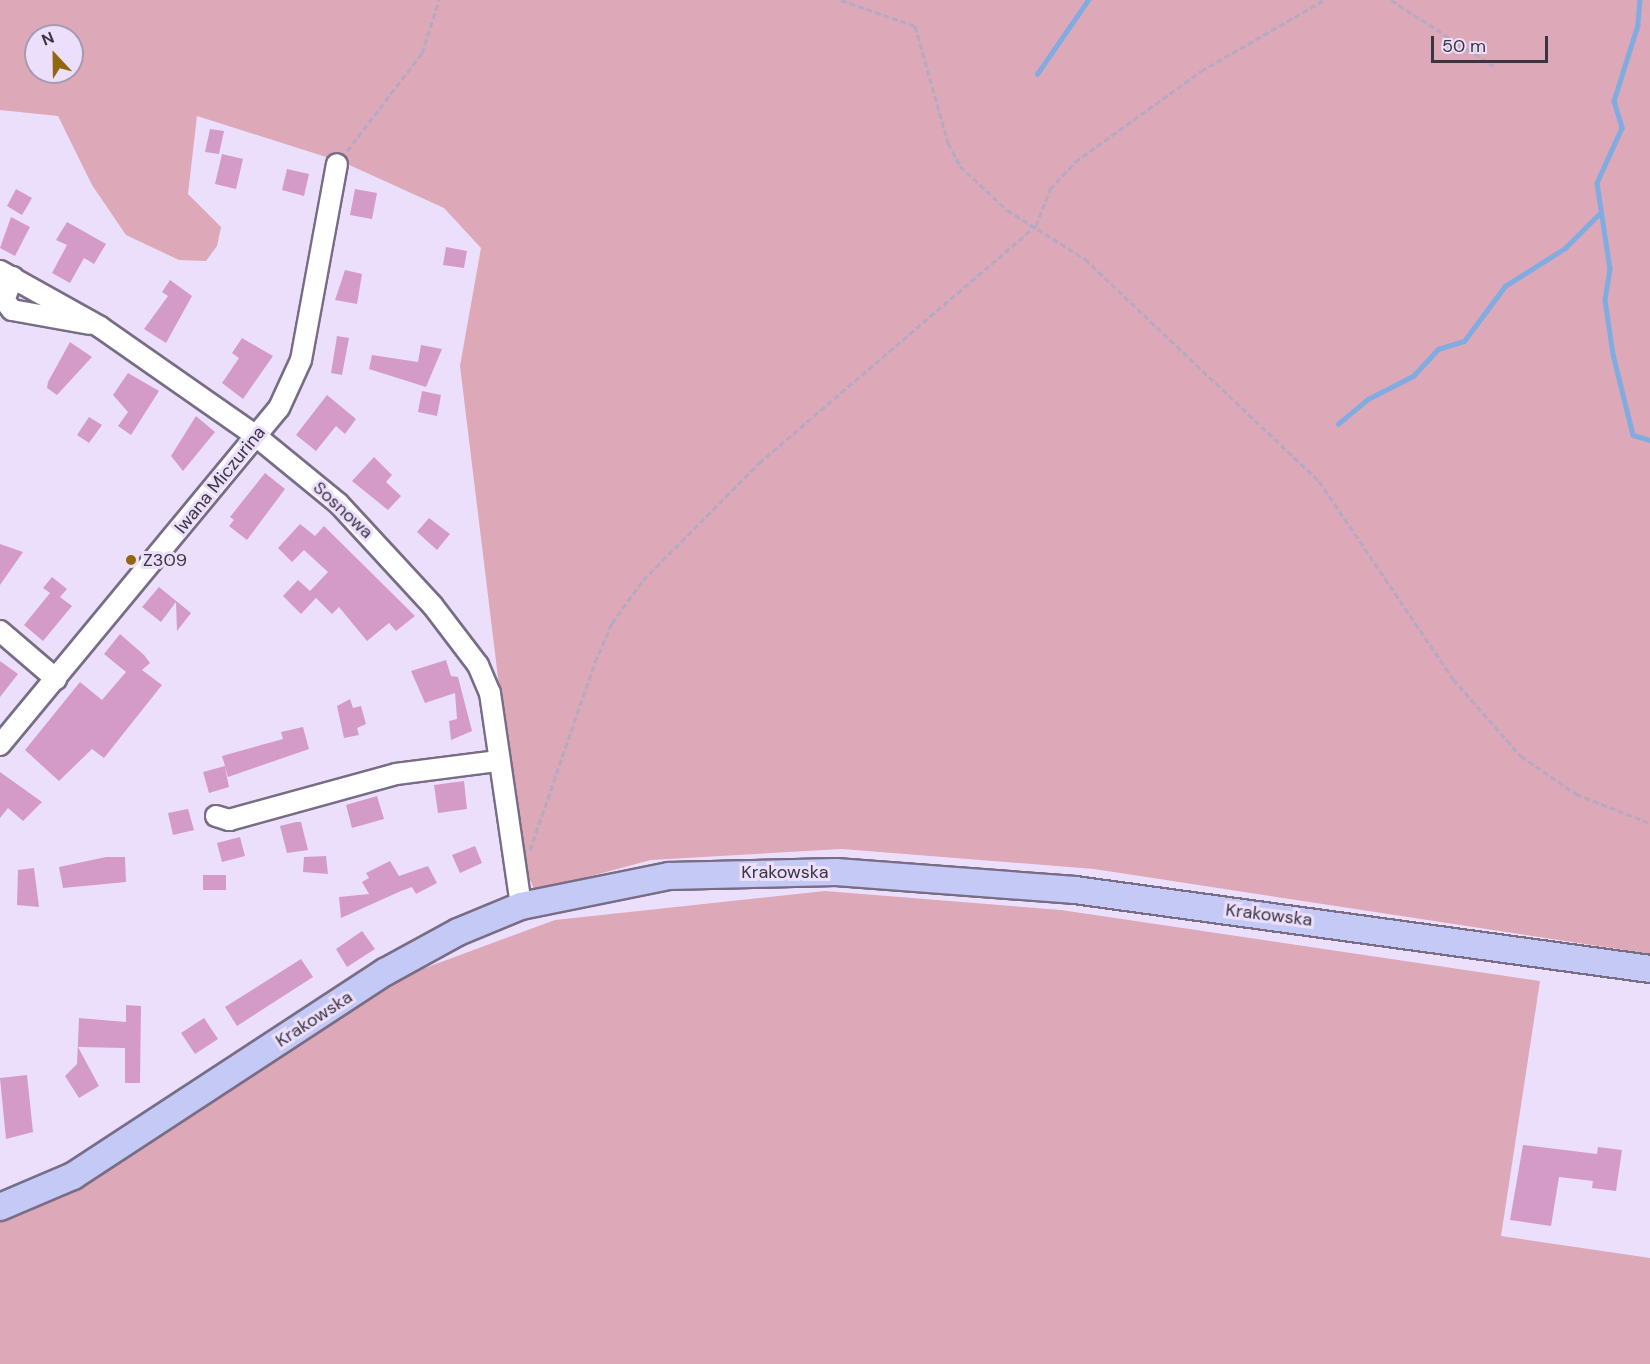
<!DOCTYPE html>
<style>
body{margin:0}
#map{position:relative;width:1650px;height:1364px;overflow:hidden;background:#ecdffc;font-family:"DM Sans",sans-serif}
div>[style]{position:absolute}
.green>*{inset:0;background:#dda8b7}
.stream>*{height:4.5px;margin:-2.25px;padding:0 2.25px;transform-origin:2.25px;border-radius:2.25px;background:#81ace1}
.building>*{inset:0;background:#d49bc9}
.path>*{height:3px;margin-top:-1.5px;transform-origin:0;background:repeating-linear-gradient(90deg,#b5aac2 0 6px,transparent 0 9px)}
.roads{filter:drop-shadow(2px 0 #796d86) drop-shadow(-2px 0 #796d86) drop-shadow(0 2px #796d86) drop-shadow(0 -2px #796d86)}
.minor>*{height:20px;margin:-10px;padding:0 10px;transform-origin:10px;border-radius:10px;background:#fff}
.major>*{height:26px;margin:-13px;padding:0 13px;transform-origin:13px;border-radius:13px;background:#c5c9f5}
.dots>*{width:16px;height:16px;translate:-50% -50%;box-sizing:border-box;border:3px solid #ecdffc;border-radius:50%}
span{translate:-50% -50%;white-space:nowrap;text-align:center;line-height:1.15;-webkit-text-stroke:6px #ecdffc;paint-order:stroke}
.street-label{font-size:18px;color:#3b3541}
.poi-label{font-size:18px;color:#3b3541}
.left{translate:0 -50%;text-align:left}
.north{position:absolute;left:24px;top:24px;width:60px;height:60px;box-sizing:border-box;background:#ecdffc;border:2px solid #a59bb1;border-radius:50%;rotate:338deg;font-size:16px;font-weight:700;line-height:24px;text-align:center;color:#3b3541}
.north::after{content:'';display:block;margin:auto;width:21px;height:27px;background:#916710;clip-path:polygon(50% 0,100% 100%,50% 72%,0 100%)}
.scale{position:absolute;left:1431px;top:36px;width:117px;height:27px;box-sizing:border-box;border:3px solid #3b3541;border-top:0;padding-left:8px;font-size:18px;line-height:21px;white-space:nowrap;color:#3b3541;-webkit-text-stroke:4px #ecdffc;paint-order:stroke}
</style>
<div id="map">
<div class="green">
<i style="clip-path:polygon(evenodd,0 0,1650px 0,1650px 954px,1094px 869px,842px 849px,651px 860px,535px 891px,520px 858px,460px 366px,481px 248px,444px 208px,345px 163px,197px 116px,188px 194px,221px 227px,217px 246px,206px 261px,179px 260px,126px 235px,92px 185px,58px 116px,0 110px,0 0,36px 36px,72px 36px,72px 72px,36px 72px,36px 36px)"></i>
<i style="clip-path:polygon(825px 891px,1061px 910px,1540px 981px,1501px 1236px,1650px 1258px,1650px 1364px,0 1364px,0 1221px,83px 1182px,406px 975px,555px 920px)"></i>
</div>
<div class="stream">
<i style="left:1640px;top:0;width:25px;rotate:95deg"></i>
<i style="left:1638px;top:25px;width:80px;rotate:107.5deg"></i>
<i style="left:1614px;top:101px;width:28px;rotate:73deg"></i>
<i style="left:1622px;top:128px;width:60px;rotate:114.4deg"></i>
<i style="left:1597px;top:183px;width:87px;rotate:81.4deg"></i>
<i style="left:1610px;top:269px;width:31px;rotate:99deg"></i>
<i style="left:1605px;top:300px;width:55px;rotate:81.6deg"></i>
<i style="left:1613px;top:354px;width:83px;rotate:76.1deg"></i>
<i style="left:1633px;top:435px;width:18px;rotate:16deg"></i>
<i style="left:1037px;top:74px;width:90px;rotate:-55.4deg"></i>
<i style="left:1338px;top:424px;width:39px;rotate:-40deg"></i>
<i style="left:1368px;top:399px;width:51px;rotate:-27.1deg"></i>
<i style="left:1413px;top:376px;width:37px;rotate:-47deg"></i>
<i style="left:1438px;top:349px;width:27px;rotate:-17deg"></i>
<i style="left:1464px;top:341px;width:69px;rotate:-53.3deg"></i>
<i style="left:1505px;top:286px;width:71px;rotate:-32.3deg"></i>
<i style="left:1565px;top:248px;width:47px;rotate:-45deg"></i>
</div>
<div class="building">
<i style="clip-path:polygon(210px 129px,224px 131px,219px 154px,205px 152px)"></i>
<i style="clip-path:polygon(222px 154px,243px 159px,236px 189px,215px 184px)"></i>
<i style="clip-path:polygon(287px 169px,309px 174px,304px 196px,282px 190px)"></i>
<i style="clip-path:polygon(16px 189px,32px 198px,22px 215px,7px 206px)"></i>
<i style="clip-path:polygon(355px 189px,377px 193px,372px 219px,350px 215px)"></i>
<i style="clip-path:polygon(11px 217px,30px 227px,15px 256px,0 248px)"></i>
<i style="clip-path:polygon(67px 222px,106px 244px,94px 264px,84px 258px,70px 283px,52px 273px,67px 245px,56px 240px)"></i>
<i style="clip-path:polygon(446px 247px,467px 251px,464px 268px,443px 265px)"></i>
<i style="clip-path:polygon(345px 270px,362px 274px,357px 304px,335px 300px)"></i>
<i style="clip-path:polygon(170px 280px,192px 296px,166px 343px,144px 329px,168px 296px,162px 292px)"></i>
<i style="clip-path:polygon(337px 336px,349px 338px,342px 375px,331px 373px)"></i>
<i style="clip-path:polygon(242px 338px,273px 356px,243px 399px,222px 383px,239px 358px,232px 353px)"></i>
<i style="clip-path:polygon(70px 342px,92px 357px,57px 395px,47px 388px,48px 382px)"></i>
<i style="clip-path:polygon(421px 345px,442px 349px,426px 387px,369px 369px,372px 355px,418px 362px)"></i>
<i style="clip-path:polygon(128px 373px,159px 391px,131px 435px,118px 426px,128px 412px,113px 395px)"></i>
<i style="clip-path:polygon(422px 391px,441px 395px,437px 416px,418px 412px)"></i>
<i style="clip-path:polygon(327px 395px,356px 419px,345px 434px,336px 426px,316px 451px,296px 435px)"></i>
<i style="clip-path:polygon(196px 416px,215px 432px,183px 471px,171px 456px)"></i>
<i style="clip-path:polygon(89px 417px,102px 425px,89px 443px,77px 435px)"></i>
<i style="clip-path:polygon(374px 457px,392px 475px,386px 482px,401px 496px,388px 510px,352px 481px)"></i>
<i style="clip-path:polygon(265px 473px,285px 489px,247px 540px,229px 526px,234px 520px,230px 517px)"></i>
<i style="clip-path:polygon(429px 518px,450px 534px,437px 550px,417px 532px)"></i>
<i style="clip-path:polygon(300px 524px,315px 536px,324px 526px,415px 616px,396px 631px,389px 623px,367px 641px,339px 607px,332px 614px,316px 598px,301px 614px,283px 596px,298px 580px,310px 591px,328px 572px,304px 550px,292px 562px,278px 548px)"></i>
<i style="clip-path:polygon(0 544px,23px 552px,0 585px)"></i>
<i style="clip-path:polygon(52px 577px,67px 589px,60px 597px,72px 606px,43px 641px,24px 625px,50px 593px,43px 588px)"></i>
<i style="clip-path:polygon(159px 587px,191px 613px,177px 631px,176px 602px,161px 622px,142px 607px)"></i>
<i style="clip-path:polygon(120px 634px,144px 655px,150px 663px,142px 670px,162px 685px,104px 758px,92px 749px,59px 781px,25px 750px,80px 682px,102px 700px,126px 672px,104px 654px)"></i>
<i style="clip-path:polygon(446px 660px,451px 676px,458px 677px,472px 731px,451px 740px,449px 721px,457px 719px,455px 693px,425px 703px,411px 671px)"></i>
<i style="clip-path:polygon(0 661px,18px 674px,0 697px)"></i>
<i style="clip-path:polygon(350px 699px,353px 708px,361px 706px,366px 724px,357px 728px,359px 735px,344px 738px,337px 706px)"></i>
<i style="clip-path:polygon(303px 727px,309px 749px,228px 777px,225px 767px,229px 787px,209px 793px,203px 772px,225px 766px,222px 756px,283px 739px,281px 732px)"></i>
<i style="clip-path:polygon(0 772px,42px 802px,23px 821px,8px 808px,0 818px)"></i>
<i style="clip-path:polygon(464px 781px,467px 809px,438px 813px,434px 785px)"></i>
<i style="clip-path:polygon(377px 796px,384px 819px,352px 828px,346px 805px)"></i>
<i style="clip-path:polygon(188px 809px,194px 830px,173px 835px,168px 813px)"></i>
<i style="clip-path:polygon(296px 822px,301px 822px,308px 850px,287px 853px,280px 826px)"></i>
<i style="clip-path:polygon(240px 837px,245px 856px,222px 862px,217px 843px)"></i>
<i style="clip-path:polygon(475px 846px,482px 863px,460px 873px,452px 855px)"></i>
<i style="clip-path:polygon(326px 856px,328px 874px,303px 872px,304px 857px)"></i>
<i style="clip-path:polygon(106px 857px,125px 857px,126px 882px,63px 888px,59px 867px)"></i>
<i style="clip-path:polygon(390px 861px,399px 876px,428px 866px,437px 883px,416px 894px,412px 887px,401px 891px,341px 918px,339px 897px,369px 894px,362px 882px,369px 878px,366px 873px)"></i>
<i style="clip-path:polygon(34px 868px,39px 907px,17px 905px,18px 870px)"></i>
<i style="clip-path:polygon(203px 875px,226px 875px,226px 890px,203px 890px)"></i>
<i style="clip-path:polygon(362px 931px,375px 949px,347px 967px,336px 949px)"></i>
<i style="clip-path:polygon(301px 959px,313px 977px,237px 1026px,225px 1007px)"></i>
<i style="clip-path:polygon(126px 1005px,141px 1006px,140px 1083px,125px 1083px,125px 1048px,78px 1047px,99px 1086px,79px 1098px,65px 1076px,77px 1064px,79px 1018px,126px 1022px)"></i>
<i style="clip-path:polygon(204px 1018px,218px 1039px,195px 1054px,181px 1033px)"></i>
<i style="clip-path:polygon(27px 1075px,33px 1132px,6px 1139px,0 1078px)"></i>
<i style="clip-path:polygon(1523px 1145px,1597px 1154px,1598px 1147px,1622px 1150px,1616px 1191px,1592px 1188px,1593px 1181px,1559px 1177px,1551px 1226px,1510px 1220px)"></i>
</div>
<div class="path">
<i style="left:841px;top:0;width:78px;rotate:19.4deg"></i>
<i style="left:915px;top:26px;width:122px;rotate:74.2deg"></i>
<i style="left:948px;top:143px;width:26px;rotate:62deg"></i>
<i style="left:960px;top:166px;width:64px;rotate:43.1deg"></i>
<i style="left:1007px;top:210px;width:92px;rotate:32.1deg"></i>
<i style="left:1085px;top:259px;width:323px;rotate:43.5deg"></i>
<i style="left:1319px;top:481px;width:239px;rotate:55.9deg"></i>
<i style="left:1453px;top:679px;width:103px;rotate:48.6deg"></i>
<i style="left:1521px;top:756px;width:67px;rotate:34.6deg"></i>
<i style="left:1576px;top:794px;width:79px;rotate:21.4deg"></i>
<i style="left:1391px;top:0;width:122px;rotate:32.7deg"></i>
<i style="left:347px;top:151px;width:123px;rotate:-52.6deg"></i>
<i style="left:422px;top:53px;width:56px;rotate:-72.2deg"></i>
<i style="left:530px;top:850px;width:199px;rotate:-70.9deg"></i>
<i style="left:595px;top:662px;width:43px;rotate:-66.4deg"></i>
<i style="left:612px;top:623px;width:53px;rotate:-54.2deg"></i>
<i style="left:643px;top:580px;width:165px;rotate:-45.2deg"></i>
<i style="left:759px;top:463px;width:365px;rotate:-40.6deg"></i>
<i style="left:1036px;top:226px;width:40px;rotate:-69deg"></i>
<i style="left:1050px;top:189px;width:37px;rotate:-47deg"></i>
<i style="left:1075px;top:162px;width:155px;rotate:-35.8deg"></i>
<i style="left:1201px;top:71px;width:142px;rotate:-30deg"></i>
</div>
<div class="roads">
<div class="minor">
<i style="left:0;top:271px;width:115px;rotate:29.2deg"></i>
<i style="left:100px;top:327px;width:190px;rotate:34.9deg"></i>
<i style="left:256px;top:436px;width:106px;rotate:39.3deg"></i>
<i style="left:338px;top:503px;width:140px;rotate:47.3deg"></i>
<i style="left:433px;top:606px;width:74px;rotate:52.7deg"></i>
<i style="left:478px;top:665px;width:30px;rotate:67deg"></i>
<i style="left:490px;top:693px;width:215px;rotate:81.7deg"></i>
<i style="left:13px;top:277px;width:25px;rotate:111deg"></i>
<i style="left:4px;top:300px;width:13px;rotate:51deg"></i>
<i style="left:12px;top:310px;width:79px;rotate:10.2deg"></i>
<i style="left:0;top:631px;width:74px;rotate:40.6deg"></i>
<i style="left:0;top:745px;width:438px;rotate:-50.4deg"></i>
<i style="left:279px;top:408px;width:53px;rotate:-65.4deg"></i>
<i style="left:301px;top:360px;width:199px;rotate:-79.6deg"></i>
<i style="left:216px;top:816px;width:14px;rotate:17deg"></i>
<i style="left:229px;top:820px;width:173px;rotate:-15.4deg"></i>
<i style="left:396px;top:774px;width:103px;rotate:-7.3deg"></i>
</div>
<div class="major">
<i style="left:0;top:1207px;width:79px;rotate:-23deg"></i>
<i style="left:73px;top:1176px;width:373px;rotate:-33.2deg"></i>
<i style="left:385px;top:972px;width:83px;rotate:-28.7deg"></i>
<i style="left:458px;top:932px;width:68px;rotate:-22.4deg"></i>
<i style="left:521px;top:906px;width:151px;rotate:-11.5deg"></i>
<i style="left:669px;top:876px;width:167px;rotate:-1.4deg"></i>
<i style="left:836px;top:872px;width:240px;rotate:4.3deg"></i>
<i style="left:1075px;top:890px;width:580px;rotate:7.82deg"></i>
</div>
</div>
<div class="dots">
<i style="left:131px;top:560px;background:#916710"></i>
</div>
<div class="street-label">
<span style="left:220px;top:480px;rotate:-51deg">Iwana Miczurina</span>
<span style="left:343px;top:510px;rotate:43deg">Sosnowa</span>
<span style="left:785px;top:872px">Krakowska</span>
<span style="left:1269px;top:915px;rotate:7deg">Krakowska</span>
<span style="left:314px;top:1019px;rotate:-33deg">Krakowska</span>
</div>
<div class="poi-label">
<span class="left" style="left:143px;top:560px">Z309</span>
</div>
<div class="north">N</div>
<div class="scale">50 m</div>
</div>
